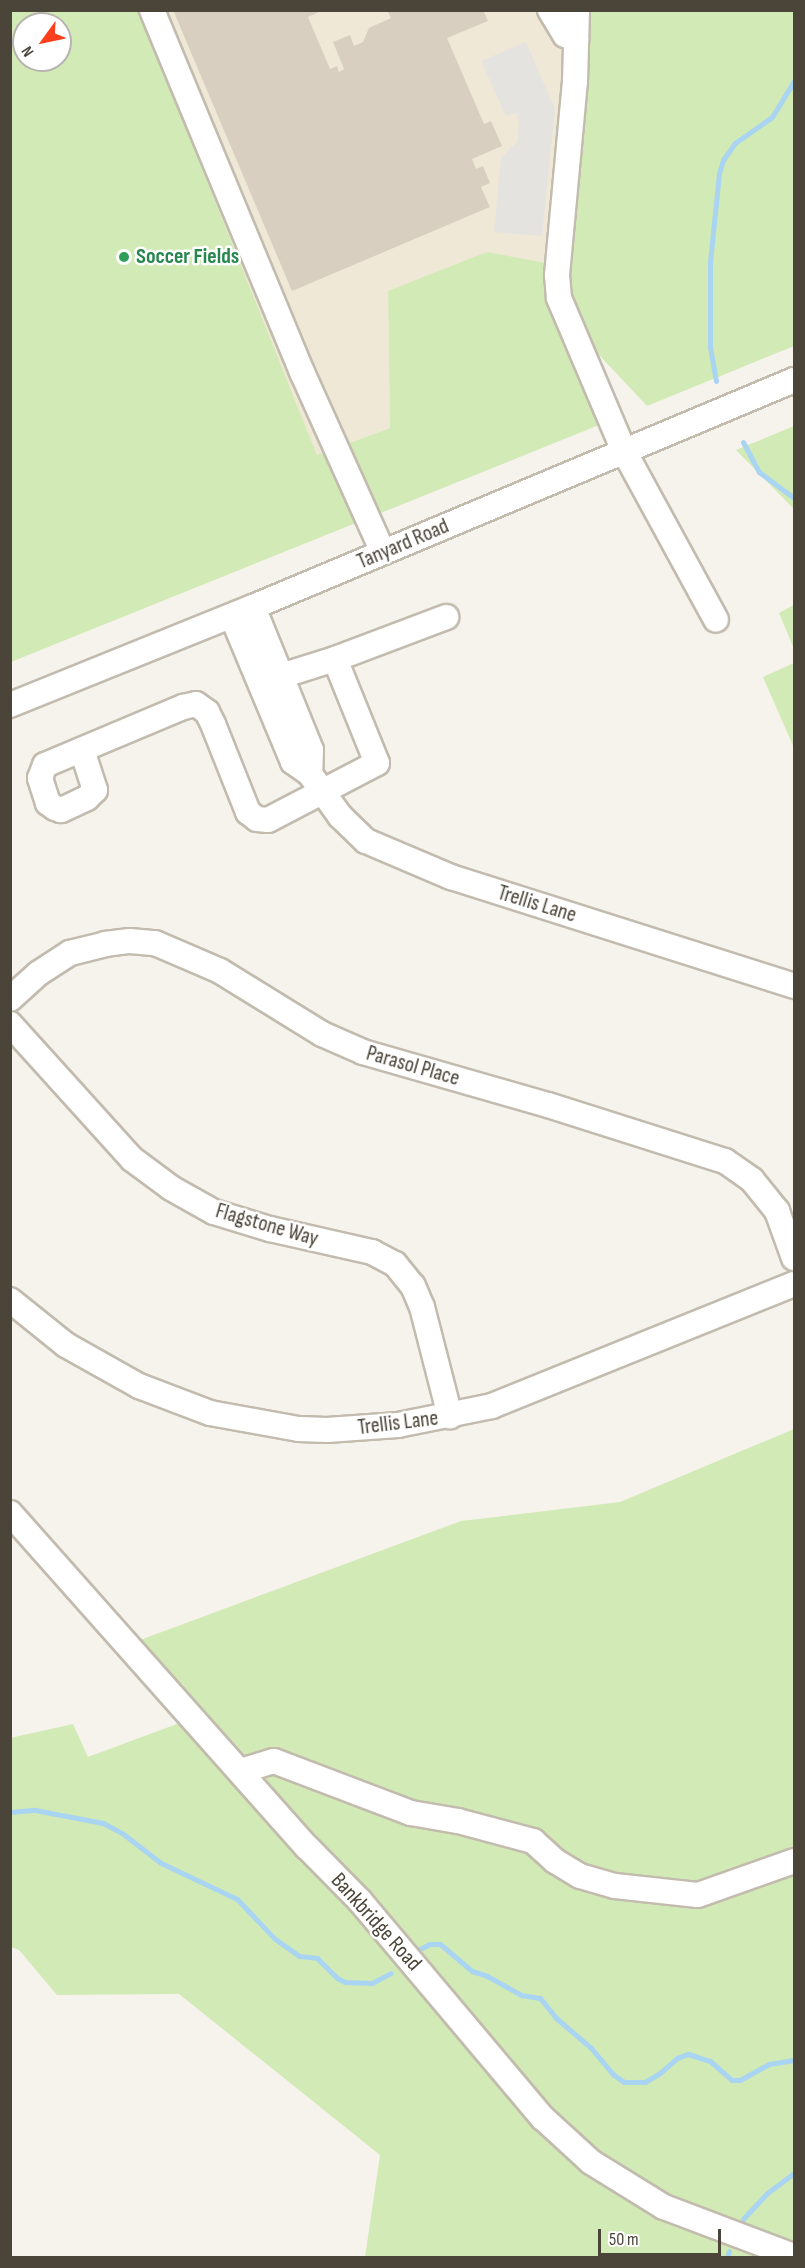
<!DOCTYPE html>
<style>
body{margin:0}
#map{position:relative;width:805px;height:2268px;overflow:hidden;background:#f6f3ec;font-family:"Sofia Sans Condensed",sans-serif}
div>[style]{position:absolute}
.education>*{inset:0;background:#efe8d6}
.green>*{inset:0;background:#d2eab5}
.parking>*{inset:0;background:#e5e3e0}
.stream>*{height:5px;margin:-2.5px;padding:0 2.5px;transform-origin:2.5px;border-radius:2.5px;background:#a9d4f2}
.building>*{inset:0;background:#d8cfc1}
.roads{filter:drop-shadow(2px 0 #c2bbae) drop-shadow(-2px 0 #c2bbae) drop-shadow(0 2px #c2bbae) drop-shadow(0 -2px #c2bbae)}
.minor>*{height:24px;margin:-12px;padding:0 12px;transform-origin:12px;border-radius:12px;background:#fff}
.dots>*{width:16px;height:16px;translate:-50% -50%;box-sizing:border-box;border:3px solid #fff;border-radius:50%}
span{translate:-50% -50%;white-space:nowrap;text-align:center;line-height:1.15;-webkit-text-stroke:5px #fff;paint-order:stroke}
.leisure-label{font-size:22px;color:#27864d;font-weight:700}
.left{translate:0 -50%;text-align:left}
.street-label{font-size:22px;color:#4b4439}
.frame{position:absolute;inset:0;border:12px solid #4b4439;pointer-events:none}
.north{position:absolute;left:12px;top:12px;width:60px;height:60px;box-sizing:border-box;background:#fff;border:2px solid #b7b4b0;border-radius:50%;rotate:237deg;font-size:16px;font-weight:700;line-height:24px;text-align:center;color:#4b4439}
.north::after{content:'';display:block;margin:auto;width:21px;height:27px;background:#fc3f1d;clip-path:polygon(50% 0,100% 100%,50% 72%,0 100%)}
.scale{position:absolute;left:598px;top:2229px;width:123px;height:27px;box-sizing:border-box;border:3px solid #4b4439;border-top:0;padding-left:8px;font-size:18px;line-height:21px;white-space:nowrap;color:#4b4439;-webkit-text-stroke:4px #fff;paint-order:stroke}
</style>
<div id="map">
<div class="education">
<i style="clip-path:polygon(139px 11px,588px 11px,567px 267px,388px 291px,390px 428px,317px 455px)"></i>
</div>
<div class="green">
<i style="clip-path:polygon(evenodd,11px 11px,139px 11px,317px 455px,390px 428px,388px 291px,487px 252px,567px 267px,588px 11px,794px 11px,794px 346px,647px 406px,570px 324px,609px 421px,11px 662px,11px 11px,24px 24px,60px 24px,60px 60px,24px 60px,24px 24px)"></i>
<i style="clip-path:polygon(794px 426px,794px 509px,736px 450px)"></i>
<i style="clip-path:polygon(794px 605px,794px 649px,779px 613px)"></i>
<i style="clip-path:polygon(794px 663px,794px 748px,763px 677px)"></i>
<i style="clip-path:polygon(794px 1429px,794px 2257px,365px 2257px,380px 2155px,179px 1994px,57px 1995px,19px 1950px,11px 1947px,10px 1738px,73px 1724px,88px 1757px,185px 1721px,124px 1646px,461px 1521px,620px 1502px)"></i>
</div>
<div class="parking">
<i style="clip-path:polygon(526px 42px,555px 109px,542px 236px,494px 232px,501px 158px,518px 141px,519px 122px,516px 113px,506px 116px,481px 61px)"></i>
</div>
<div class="stream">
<i style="left:716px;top:381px;width:35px;rotate:-100deg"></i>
<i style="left:710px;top:347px;width:85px;rotate:-90deg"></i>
<i style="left:710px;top:262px;width:89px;rotate:-84.2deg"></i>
<i style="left:719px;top:173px;width:14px;rotate:-73deg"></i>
<i style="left:723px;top:160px;width:21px;rotate:-55deg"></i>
<i style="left:735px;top:143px;width:45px;rotate:-35.1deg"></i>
<i style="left:772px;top:117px;width:42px;rotate:-58.6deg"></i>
<i style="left:743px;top:442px;width:34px;rotate:62deg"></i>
<i style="left:759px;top:472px;width:44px;rotate:36.6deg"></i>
<i style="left:10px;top:1812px;width:25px;rotate:-5deg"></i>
<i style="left:35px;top:1810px;width:69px;rotate:10.8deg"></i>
<i style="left:103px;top:1823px;width:21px;rotate:28deg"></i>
<i style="left:122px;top:1833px;width:49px;rotate:37.6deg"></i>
<i style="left:161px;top:1863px;width:84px;rotate:25.3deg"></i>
<i style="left:237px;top:1899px;width:55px;rotate:46.5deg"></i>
<i style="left:275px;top:1939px;width:29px;rotate:35deg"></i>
<i style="left:299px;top:1956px;width:18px;rotate:6deg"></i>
<i style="left:317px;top:1958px;width:28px;rotate:45deg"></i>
<i style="left:337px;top:1978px;width:9px;rotate:27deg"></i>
<i style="left:345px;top:1982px;width:27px;rotate:2deg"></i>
<i style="left:372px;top:1983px;width:21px;rotate:-28deg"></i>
<i style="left:418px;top:1950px;width:13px;rotate:-27deg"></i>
<i style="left:430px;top:1944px;width:10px"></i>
<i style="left:440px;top:1944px;width:42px;rotate:40.2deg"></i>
<i style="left:472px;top:1971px;width:16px;rotate:18deg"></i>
<i style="left:487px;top:1976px;width:39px;rotate:29deg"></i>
<i style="left:521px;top:1995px;width:19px;rotate:9deg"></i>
<i style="left:540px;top:1998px;width:26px;rotate:51deg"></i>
<i style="left:556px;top:2018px;width:46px;rotate:40.6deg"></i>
<i style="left:591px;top:2048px;width:35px;rotate:50deg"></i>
<i style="left:614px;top:2075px;width:12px;rotate:35deg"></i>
<i style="left:624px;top:2082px;width:21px"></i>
<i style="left:645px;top:2082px;width:17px;rotate:-31deg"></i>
<i style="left:660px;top:2073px;width:23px;rotate:-41deg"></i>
<i style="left:677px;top:2058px;width:12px;rotate:-20deg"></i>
<i style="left:688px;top:2054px;width:23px;rotate:18deg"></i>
<i style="left:710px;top:2061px;width:29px;rotate:41deg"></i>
<i style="left:732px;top:2080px;width:8px"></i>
<i style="left:740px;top:2080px;width:33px;rotate:-29deg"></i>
<i style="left:769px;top:2064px;width:25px;rotate:-9deg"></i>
<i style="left:743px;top:2219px;width:34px;rotate:-47deg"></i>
<i style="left:766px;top:2194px;width:35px;rotate:-37deg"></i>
<i style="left:727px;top:2258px;width:7px;rotate:-74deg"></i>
</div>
<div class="building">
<i style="clip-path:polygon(173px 10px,323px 10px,308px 17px,330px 69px,337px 66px,339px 72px,344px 69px,333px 42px,350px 35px,354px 46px,363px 42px,369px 28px,391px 18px,387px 10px,483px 10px,488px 21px,447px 38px,484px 124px,491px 121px,502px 146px,472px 159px,476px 169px,483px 166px,490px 183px,481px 187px,490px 207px,292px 291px)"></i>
</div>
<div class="roads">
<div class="minor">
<i style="left:152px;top:10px;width:392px;rotate:67.5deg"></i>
<i style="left:302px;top:372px;width:197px;rotate:65.8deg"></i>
<i style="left:550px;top:10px;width:29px;rotate:59deg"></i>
<i style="left:565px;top:35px;width:12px;rotate:20deg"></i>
<i style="left:577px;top:10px;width:71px;rotate:91.6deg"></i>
<i style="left:575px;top:81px;width:195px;rotate:95.3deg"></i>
<i style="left:557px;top:275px;width:23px;rotate:85deg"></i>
<i style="left:559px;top:298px;width:166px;rotate:67deg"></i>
<i style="left:624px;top:451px;width:192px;rotate:61.4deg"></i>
<i style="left:253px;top:607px;width:154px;rotate:67.9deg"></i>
<i style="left:311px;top:750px;width:24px;rotate:92deg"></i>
<i style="left:232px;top:616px;width:158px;rotate:67.3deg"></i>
<i style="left:293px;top:762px;width:21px;rotate:35deg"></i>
<i style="left:310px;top:774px;width:52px;rotate:54.5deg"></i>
<i style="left:340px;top:816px;width:36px;rotate:44deg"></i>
<i style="left:366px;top:841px;width:92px;rotate:23deg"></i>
<i style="left:451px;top:877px;width:360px;rotate:17.6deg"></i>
<i style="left:281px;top:676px;width:57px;rotate:-17.5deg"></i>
<i style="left:10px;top:705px;width:262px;rotate:-22deg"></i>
<i style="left:253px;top:607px;width:587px;rotate:-22.76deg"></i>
<i style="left:82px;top:750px;width:42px;rotate:72deg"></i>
<i style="left:95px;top:790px;width:11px;rotate:135deg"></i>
<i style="left:87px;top:798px;width:29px;rotate:155deg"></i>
<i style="left:61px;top:810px;width:6px;rotate:-162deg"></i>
<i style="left:55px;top:808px;width:9px;rotate:-144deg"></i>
<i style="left:48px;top:803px;width:26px;rotate:-108deg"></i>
<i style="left:40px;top:778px;width:14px;rotate:-69deg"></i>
<i style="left:45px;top:765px;width:150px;rotate:-22.8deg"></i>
<i style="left:183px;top:707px;width:13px;rotate:-13deg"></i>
<i style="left:196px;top:704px;width:14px;rotate:36deg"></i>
<i style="left:207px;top:712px;width:13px;rotate:63deg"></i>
<i style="left:213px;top:724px;width:95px;rotate:68.3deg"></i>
<i style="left:248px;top:812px;width:11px;rotate:38deg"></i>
<i style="left:257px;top:819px;width:11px;rotate:5deg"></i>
<i style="left:268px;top:820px;width:123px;rotate:-27.6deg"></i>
<i style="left:377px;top:763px;width:112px;rotate:-112deg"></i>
<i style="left:335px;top:659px;width:119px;rotate:-20.7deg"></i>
<i style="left:10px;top:999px;width:39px;rotate:-42deg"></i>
<i style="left:39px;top:973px;width:37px;rotate:-33deg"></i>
<i style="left:70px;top:953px;width:36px;rotate:-14deg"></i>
<i style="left:105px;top:944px;width:25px;rotate:-7deg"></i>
<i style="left:130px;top:941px;width:25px;rotate:5deg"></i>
<i style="left:155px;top:943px;width:71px;rotate:23.3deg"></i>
<i style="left:220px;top:971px;width:120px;rotate:31.7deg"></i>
<i style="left:322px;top:1034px;width:45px;rotate:23.7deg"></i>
<i style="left:363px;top:1052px;width:192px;rotate:16deg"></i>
<i style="left:548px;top:1105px;width:186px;rotate:17.6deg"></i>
<i style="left:725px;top:1161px;width:33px;rotate:35deg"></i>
<i style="left:752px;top:1180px;width:40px;rotate:51deg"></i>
<i style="left:777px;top:1211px;width:50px;rotate:70.1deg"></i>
<i style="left:10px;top:1024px;width:182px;rotate:47.9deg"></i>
<i style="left:132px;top:1159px;width:49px;rotate:36.6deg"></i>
<i style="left:171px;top:1188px;width:49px;rotate:29.2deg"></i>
<i style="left:214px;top:1212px;width:59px;rotate:16.9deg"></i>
<i style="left:270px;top:1229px;width:105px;rotate:12.7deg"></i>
<i style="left:372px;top:1252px;width:26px;rotate:28deg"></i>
<i style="left:395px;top:1264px;width:28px;rotate:51deg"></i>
<i style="left:413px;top:1286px;width:23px;rotate:67deg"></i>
<i style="left:422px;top:1307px;width:113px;rotate:75.6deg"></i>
<i style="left:10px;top:1300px;width:72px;rotate:38.8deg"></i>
<i style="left:66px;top:1345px;width:84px;rotate:29.3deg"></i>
<i style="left:139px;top:1386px;width:76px;rotate:20.8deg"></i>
<i style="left:210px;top:1413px;width:90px;rotate:10.2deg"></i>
<i style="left:299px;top:1429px;width:28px;rotate:2deg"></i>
<i style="left:327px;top:1430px;width:71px;rotate:-4deg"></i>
<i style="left:398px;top:1425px;width:96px;rotate:-11.4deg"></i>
<i style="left:492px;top:1406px;width:326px;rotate:-22deg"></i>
<i style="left:10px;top:1513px;width:447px;rotate:48.4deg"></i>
<i style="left:307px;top:1847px;width:76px;rotate:45.5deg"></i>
<i style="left:360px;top:1901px;width:284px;rotate:49.9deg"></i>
<i style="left:543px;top:2118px;width:65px;rotate:42.5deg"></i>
<i style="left:591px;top:2162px;width:86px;rotate:31.7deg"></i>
<i style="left:664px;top:2207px;width:139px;rotate:20.7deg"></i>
<i style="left:241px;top:1771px;width:34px;rotate:-17deg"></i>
<i style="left:274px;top:1761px;width:147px;rotate:20.8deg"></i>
<i style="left:411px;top:1813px;width:48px;rotate:9.7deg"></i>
<i style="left:458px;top:1821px;width:78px;rotate:14.9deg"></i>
<i style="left:533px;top:1841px;width:30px;rotate:42deg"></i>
<i style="left:555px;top:1861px;width:29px;rotate:31deg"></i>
<i style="left:580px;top:1876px;width:36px;rotate:16deg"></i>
<i style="left:615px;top:1886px;width:83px;rotate:6.2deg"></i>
<i style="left:698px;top:1895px;width:102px;rotate:-19.5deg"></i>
</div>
</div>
<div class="dots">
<i style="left:124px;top:257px;background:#2e9e5b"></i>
</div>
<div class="leisure-label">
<span class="left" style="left:136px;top:257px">Soccer Fields</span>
</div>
<div class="street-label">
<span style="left:403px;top:544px;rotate:-23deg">Tanyard Road</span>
<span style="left:537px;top:904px;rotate:17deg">Trellis Lane</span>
<span style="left:413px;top:1066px;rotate:16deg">Parasol Place</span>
<span style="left:267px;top:1225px;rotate:16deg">Flagstone Way</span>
<span style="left:398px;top:1423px;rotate:-7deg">Trellis Lane</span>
<span style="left:376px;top:1922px;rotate:48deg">Bankbridge Road</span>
</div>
<div class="frame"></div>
<div class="north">N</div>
<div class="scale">50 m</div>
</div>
